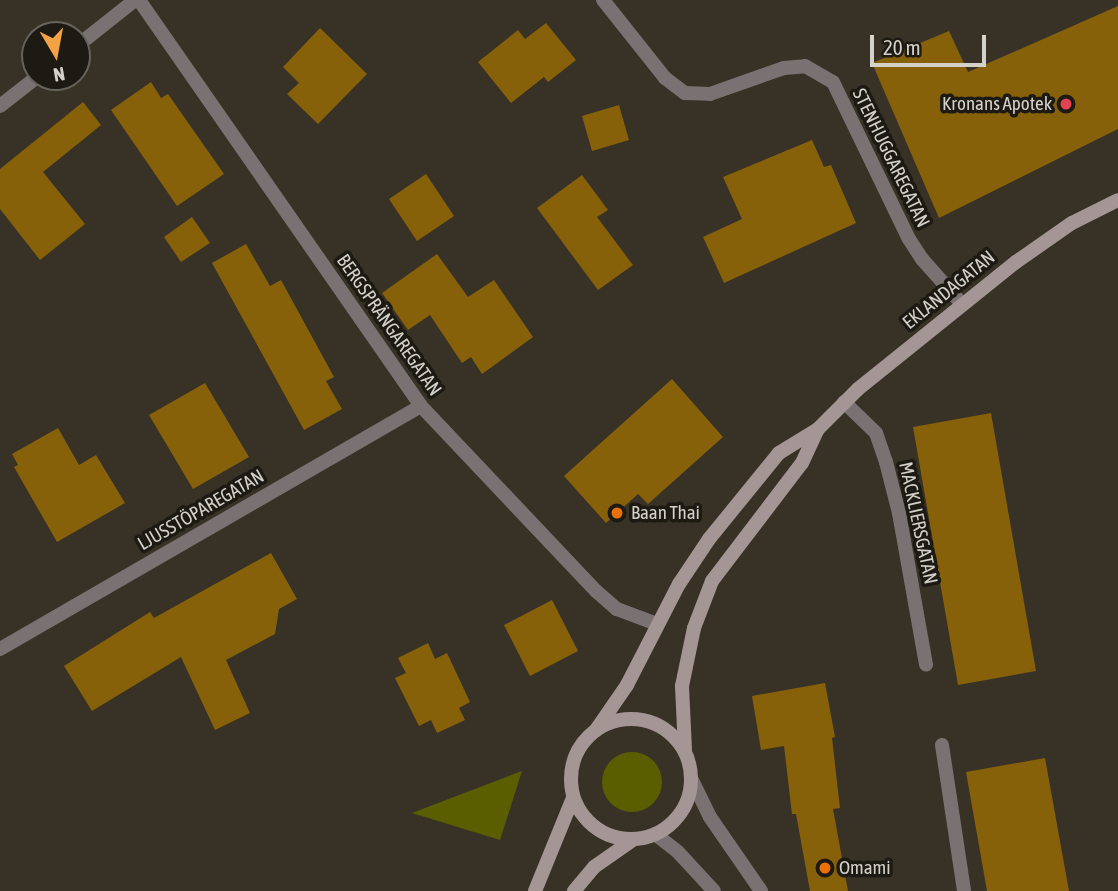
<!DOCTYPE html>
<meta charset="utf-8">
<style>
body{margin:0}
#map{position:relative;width:1118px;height:891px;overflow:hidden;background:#383226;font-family:"Asap Condensed",sans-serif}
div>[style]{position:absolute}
.green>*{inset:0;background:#5a5e01}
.round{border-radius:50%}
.building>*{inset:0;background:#87600a}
.street>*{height:14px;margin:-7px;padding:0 7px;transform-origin:7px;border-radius:7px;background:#7a7272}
.secondary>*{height:14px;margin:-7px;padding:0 7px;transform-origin:7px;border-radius:7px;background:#a39695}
.secondary>.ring{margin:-7px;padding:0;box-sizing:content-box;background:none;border:14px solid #a39695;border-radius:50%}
.dots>*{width:19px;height:19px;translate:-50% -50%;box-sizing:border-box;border:4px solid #1d1a14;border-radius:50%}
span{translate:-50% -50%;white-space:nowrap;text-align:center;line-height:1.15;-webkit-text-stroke:7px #1d1a14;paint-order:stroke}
.poi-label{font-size:19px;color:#d4d1c9}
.right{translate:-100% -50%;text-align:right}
.left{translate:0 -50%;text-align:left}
.street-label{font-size:19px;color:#d4d1c9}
.north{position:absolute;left:21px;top:21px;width:70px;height:70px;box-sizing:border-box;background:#1d1a14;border:2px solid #66635c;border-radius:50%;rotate:170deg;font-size:19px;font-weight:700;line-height:28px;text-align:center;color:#d4d1c9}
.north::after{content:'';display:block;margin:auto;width:24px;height:32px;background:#f4a344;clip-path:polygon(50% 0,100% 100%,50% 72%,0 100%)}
.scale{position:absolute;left:870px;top:35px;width:116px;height:32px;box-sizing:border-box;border:4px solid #d4d1c9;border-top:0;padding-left:9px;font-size:21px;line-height:24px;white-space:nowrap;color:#d4d1c9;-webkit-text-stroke:5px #1d1a14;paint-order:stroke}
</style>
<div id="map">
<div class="green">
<i class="round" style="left:602px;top:752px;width:60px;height:60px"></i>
<i style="clip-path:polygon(522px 771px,500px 840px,412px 813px)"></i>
</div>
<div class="building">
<i style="clip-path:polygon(1118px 6px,1118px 129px,939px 218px,872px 63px,949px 31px,968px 72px)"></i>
<i style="clip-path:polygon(546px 23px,576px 60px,548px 82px,544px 77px,511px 103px,478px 62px,518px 30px,525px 39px)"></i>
<i style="clip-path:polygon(320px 28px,367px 74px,318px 124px,287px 94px,299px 83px,283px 67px)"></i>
<i style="clip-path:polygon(151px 82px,161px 98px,168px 94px,224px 174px,177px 206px,111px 110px)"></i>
<i style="clip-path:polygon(83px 102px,101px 125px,43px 172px,85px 224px,40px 260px,0 209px,0 169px)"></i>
<i style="clip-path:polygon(619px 105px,629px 140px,592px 151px,582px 116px)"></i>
<i style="clip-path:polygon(812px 140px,824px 167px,831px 165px,856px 223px,724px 283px,703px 237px,742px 219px,723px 177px)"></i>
<i style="clip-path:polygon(426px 174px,454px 216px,417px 241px,389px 199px)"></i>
<i style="clip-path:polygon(582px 175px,608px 210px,597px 217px,633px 265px,598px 290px,537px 208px)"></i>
<i style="clip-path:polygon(192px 217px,210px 243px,181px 262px,164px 237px)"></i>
<i style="clip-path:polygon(246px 244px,270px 286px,281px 280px,334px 377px,326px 381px,342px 409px,304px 430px,212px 263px)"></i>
<i style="clip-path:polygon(437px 254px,468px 297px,494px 280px,533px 337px,482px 374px,471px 357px,462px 363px,430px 315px,408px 330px,382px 293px)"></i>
<i style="clip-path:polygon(672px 379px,723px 437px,648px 504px,638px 494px,606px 523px,564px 476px)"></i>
<i style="clip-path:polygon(205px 383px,249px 457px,193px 489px,149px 415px)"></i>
<i style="clip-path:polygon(991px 413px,1036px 671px,958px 685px,913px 427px)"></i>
<i style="clip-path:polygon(58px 428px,79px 465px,96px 455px,125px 503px,57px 542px,14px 467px,18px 465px,12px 454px)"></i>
<i style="clip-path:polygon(271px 553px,297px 599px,279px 609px,275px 634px,226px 660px,250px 713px,215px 730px,181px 657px,92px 711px,64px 666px,150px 612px,154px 618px)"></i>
<i style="clip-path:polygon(552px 600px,578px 651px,530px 676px,504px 625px)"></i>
<i style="clip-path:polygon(428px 643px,435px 659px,447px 653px,470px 702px,459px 708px,465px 720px,437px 733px,431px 720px,419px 726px,395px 678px,406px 673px,398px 658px)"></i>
<i style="clip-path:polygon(825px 683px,835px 737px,832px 738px,840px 808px,833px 809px,848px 891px,810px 891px,796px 814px,792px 814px,784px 746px,761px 750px,752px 696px)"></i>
<i style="clip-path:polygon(1045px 758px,1069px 891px,987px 891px,966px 772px)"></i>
</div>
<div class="street">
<i style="left:139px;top:0;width:494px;rotate:55.2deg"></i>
<i style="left:421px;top:406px;width:255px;rotate:46.6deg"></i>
<i style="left:596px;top:591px;width:28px;rotate:41deg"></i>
<i style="left:617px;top:609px;width:43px;rotate:20.6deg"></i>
<i style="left:603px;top:0;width:100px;rotate:51.5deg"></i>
<i style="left:665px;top:78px;width:25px;rotate:37deg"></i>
<i style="left:685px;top:93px;width:25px;rotate:2deg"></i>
<i style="left:710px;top:94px;width:78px;rotate:-19.4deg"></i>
<i style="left:784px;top:68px;width:21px;rotate:-5deg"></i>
<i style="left:805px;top:66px;width:32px;rotate:30deg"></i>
<i style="left:833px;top:82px;width:174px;rotate:64.2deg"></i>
<i style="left:909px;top:239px;width:24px;rotate:57deg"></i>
<i style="left:922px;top:259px;width:60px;rotate:48.4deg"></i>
<i style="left:77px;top:46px;width:74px;rotate:-38.4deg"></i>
<i style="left:0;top:106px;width:47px;rotate:-38.1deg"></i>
<i style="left:844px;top:402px;width:45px;rotate:44.1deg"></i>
<i style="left:876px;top:433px;width:31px;rotate:71deg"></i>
<i style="left:886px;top:462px;width:53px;rotate:75.7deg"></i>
<i style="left:899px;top:513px;width:154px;rotate:79.9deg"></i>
<i style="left:0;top:649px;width:486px;rotate:-30deg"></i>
<i style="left:942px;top:745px;width:148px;rotate:81.4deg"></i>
<i style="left:691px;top:778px;width:43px;rotate:64deg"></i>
<i style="left:710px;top:817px;width:90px;rotate:55.4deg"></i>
<i style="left:655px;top:834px;width:29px;rotate:38deg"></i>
<i style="left:678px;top:852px;width:53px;rotate:47.3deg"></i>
</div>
<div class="secondary">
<i class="ring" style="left:571px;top:719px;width:106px;height:106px"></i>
<i style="left:596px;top:730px;width:55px;rotate:-55.4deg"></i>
<i style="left:627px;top:685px;width:114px;rotate:-62.8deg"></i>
<i style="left:679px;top:584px;width:54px;rotate:-56.3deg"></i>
<i style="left:709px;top:539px;width:111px;rotate:-50.9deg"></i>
<i style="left:779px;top:453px;width:46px;rotate:-31.6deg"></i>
<i style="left:818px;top:429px;width:57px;rotate:-45deg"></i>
<i style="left:858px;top:389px;width:203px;rotate:-38.8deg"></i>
<i style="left:1016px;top:262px;width:68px;rotate:-34.9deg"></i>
<i style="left:1072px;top:223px;width:51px;rotate:-26.6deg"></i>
<i style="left:685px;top:750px;width:64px;rotate:-92.7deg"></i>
<i style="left:682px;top:686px;width:59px;rotate:-78.3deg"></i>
<i style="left:694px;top:628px;width:50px;rotate:-69deg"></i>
<i style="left:712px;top:581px;width:148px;rotate:-52.7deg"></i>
<i style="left:802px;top:463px;width:35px;rotate:-65deg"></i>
<i style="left:535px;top:891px;width:100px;rotate:-67.8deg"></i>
<i style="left:574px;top:891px;width:31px;rotate:-50deg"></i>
<i style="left:594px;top:867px;width:49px;rotate:-35deg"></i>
</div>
<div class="dots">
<i style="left:1066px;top:104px;background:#e0444e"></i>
<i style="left:617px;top:513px;background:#e8710a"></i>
<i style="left:825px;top:868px;background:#e8710a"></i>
</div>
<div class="poi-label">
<span class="right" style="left:1052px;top:104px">Kronans Apotek</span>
<span class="left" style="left:631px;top:513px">Baan Thai</span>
<span class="left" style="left:839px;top:868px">Omami</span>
</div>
<div class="street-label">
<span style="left:891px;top:158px;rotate:64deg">STENHUGGAREGATAN</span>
<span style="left:949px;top:290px;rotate:-39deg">EKLANDAGATAN</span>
<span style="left:389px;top:325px;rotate:55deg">BERGSPRÄNGAREGATAN</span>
<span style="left:201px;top:510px;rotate:-30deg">LJUSSTÖPAREGATAN</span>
<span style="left:918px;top:523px;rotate:78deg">MACKLIERSGATAN</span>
</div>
<div class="north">N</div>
<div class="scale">20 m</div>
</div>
